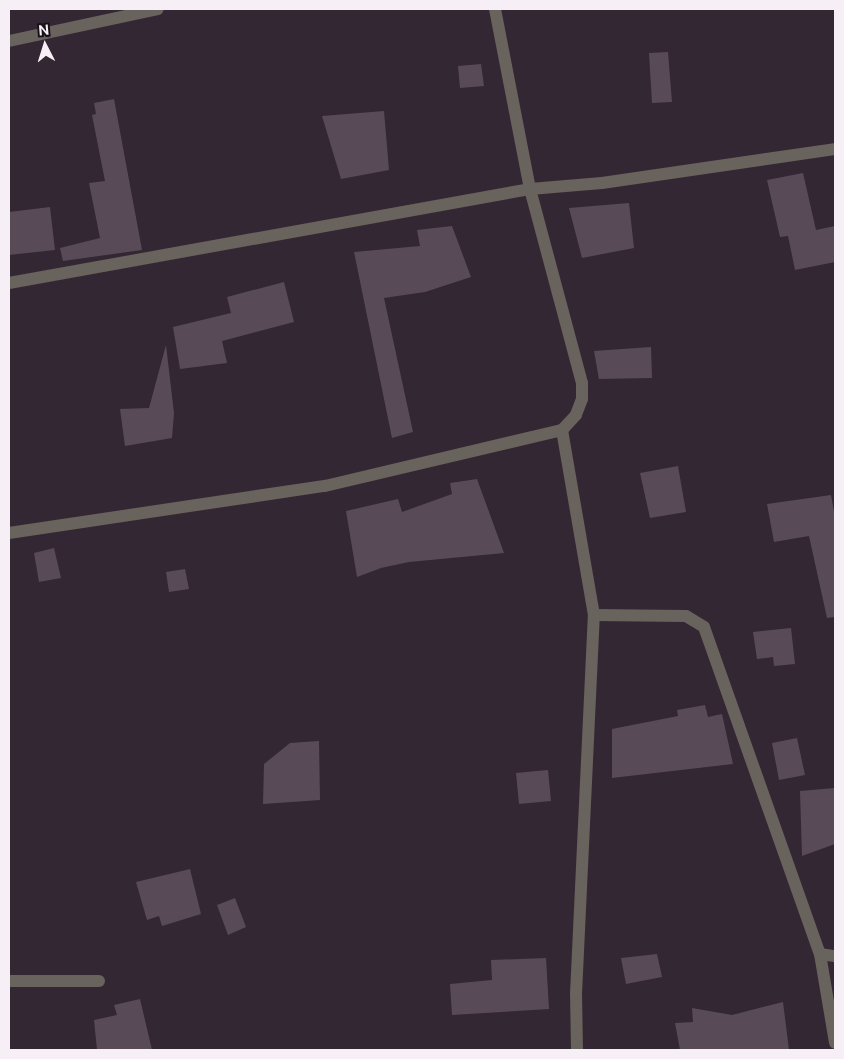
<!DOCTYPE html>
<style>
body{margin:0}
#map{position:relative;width:844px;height:1059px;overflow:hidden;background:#332733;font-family:"Public Sans",sans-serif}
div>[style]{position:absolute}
.building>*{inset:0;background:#584b57}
.minor>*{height:12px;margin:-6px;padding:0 6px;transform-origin:6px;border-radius:6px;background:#68635c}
span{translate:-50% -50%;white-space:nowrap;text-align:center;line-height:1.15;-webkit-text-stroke:5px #181217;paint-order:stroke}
.frame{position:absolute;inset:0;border:10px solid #f7eff6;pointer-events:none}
.north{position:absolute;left:20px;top:20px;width:50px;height:50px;-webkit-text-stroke:4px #181217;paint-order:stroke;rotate:355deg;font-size:14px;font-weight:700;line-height:20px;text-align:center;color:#f7eff6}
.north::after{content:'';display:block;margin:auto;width:18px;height:22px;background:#f7eff6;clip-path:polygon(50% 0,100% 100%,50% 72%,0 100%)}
</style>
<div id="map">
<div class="building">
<i style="clip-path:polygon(668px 52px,672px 102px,652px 103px,649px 53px)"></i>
<i style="clip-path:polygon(481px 64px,484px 86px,460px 88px,458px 66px)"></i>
<i style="clip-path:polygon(114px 99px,142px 250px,63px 261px,60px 248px,100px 238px,89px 183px,105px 181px,92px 115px,96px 114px,94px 103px)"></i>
<i style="clip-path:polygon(384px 111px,389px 170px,341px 179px,322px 116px)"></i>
<i style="clip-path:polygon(803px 173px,816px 230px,835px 226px,835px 262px,795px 270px,788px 236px,780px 237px,767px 180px)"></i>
<i style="clip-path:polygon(629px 203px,634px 248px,582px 258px,569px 208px)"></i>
<i style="clip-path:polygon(50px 207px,55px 250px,9px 255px,9px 212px)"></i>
<i style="clip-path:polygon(452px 226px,471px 277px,425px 292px,384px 298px,413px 432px,392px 438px,354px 252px,420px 246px,417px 230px)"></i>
<i style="clip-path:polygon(284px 282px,294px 322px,222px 341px,227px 363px,180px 369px,173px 327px,231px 313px,227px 297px)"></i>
<i style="clip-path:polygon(166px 345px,174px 413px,172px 438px,125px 446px,120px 409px,149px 408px)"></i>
<i style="clip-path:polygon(651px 347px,652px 378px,599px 379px,594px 351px)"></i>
<i style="clip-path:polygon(678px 466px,686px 512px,650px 518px,640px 473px)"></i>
<i style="clip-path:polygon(477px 479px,504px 553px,409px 562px,381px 568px,357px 577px,346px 511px,398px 499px,402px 512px,452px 494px,450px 483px)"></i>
<i style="clip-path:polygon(831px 495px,835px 517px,835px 617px,827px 618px,809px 536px,774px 542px,767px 504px)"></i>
<i style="clip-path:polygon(54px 548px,61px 578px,39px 582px,34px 553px)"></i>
<i style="clip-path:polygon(185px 569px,189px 589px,169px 592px,166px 572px)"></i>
<i style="clip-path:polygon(791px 628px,795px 664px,774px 666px,773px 657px,757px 659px,753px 632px)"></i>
<i style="clip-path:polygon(705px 705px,708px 717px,722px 714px,733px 764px,612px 778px,612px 729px,678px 716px,677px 710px)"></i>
<i style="clip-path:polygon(797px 738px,805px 775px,779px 780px,772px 743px)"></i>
<i style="clip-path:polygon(319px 741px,320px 800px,263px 804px,264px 764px,290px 743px)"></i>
<i style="clip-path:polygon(548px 770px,551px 801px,519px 804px,516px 773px)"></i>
<i style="clip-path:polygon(835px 788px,835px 844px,802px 856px,800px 791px)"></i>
<i style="clip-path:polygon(190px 869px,201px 914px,162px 926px,159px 916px,147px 920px,136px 882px)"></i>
<i style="clip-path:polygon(235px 898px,246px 927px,228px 935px,217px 905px)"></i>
<i style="clip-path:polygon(657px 954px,662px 977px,626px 984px,621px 958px)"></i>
<i style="clip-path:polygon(546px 958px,549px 1009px,452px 1015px,450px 984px,492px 980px,491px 960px)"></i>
<i style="clip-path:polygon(140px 999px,152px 1050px,97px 1050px,94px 1020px,117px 1015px,114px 1005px)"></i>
<i style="clip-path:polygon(783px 1002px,789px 1050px,680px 1050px,675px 1023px,693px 1022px,692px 1008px,732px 1015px)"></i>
</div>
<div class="minor">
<i style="left:495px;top:9px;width:183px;rotate:79deg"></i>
<i style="left:530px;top:189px;width:201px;rotate:75deg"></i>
<i style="left:582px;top:383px;width:16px;rotate:90deg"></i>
<i style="left:582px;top:399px;width:17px;rotate:111deg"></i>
<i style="left:576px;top:415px;width:21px;rotate:133deg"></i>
<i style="left:562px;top:430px;width:188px;rotate:80.2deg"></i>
<i style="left:594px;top:615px;width:92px;rotate:0.6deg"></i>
<i style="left:686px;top:616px;width:21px;rotate:31deg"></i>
<i style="left:704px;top:627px;width:347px;rotate:70.5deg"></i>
<i style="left:820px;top:954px;width:90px;rotate:80.4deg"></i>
<i style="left:9px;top:41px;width:152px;rotate:-12.1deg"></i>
<i style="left:9px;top:283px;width:529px;rotate:-10.23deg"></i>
<i style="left:530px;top:189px;width:72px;rotate:-4.8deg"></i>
<i style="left:602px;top:183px;width:235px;rotate:-8.3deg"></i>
<i style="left:9px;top:533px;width:319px;rotate:-8.5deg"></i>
<i style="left:325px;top:486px;width:244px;rotate:-13.3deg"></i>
<i style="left:820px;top:954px;width:15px;rotate:8deg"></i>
<i style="left:9px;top:981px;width:90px"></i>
<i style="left:577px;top:1050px;width:56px;rotate:-91deg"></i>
<i style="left:576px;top:994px;width:379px;rotate:-87.3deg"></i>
</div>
<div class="frame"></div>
<div class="north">N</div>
</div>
